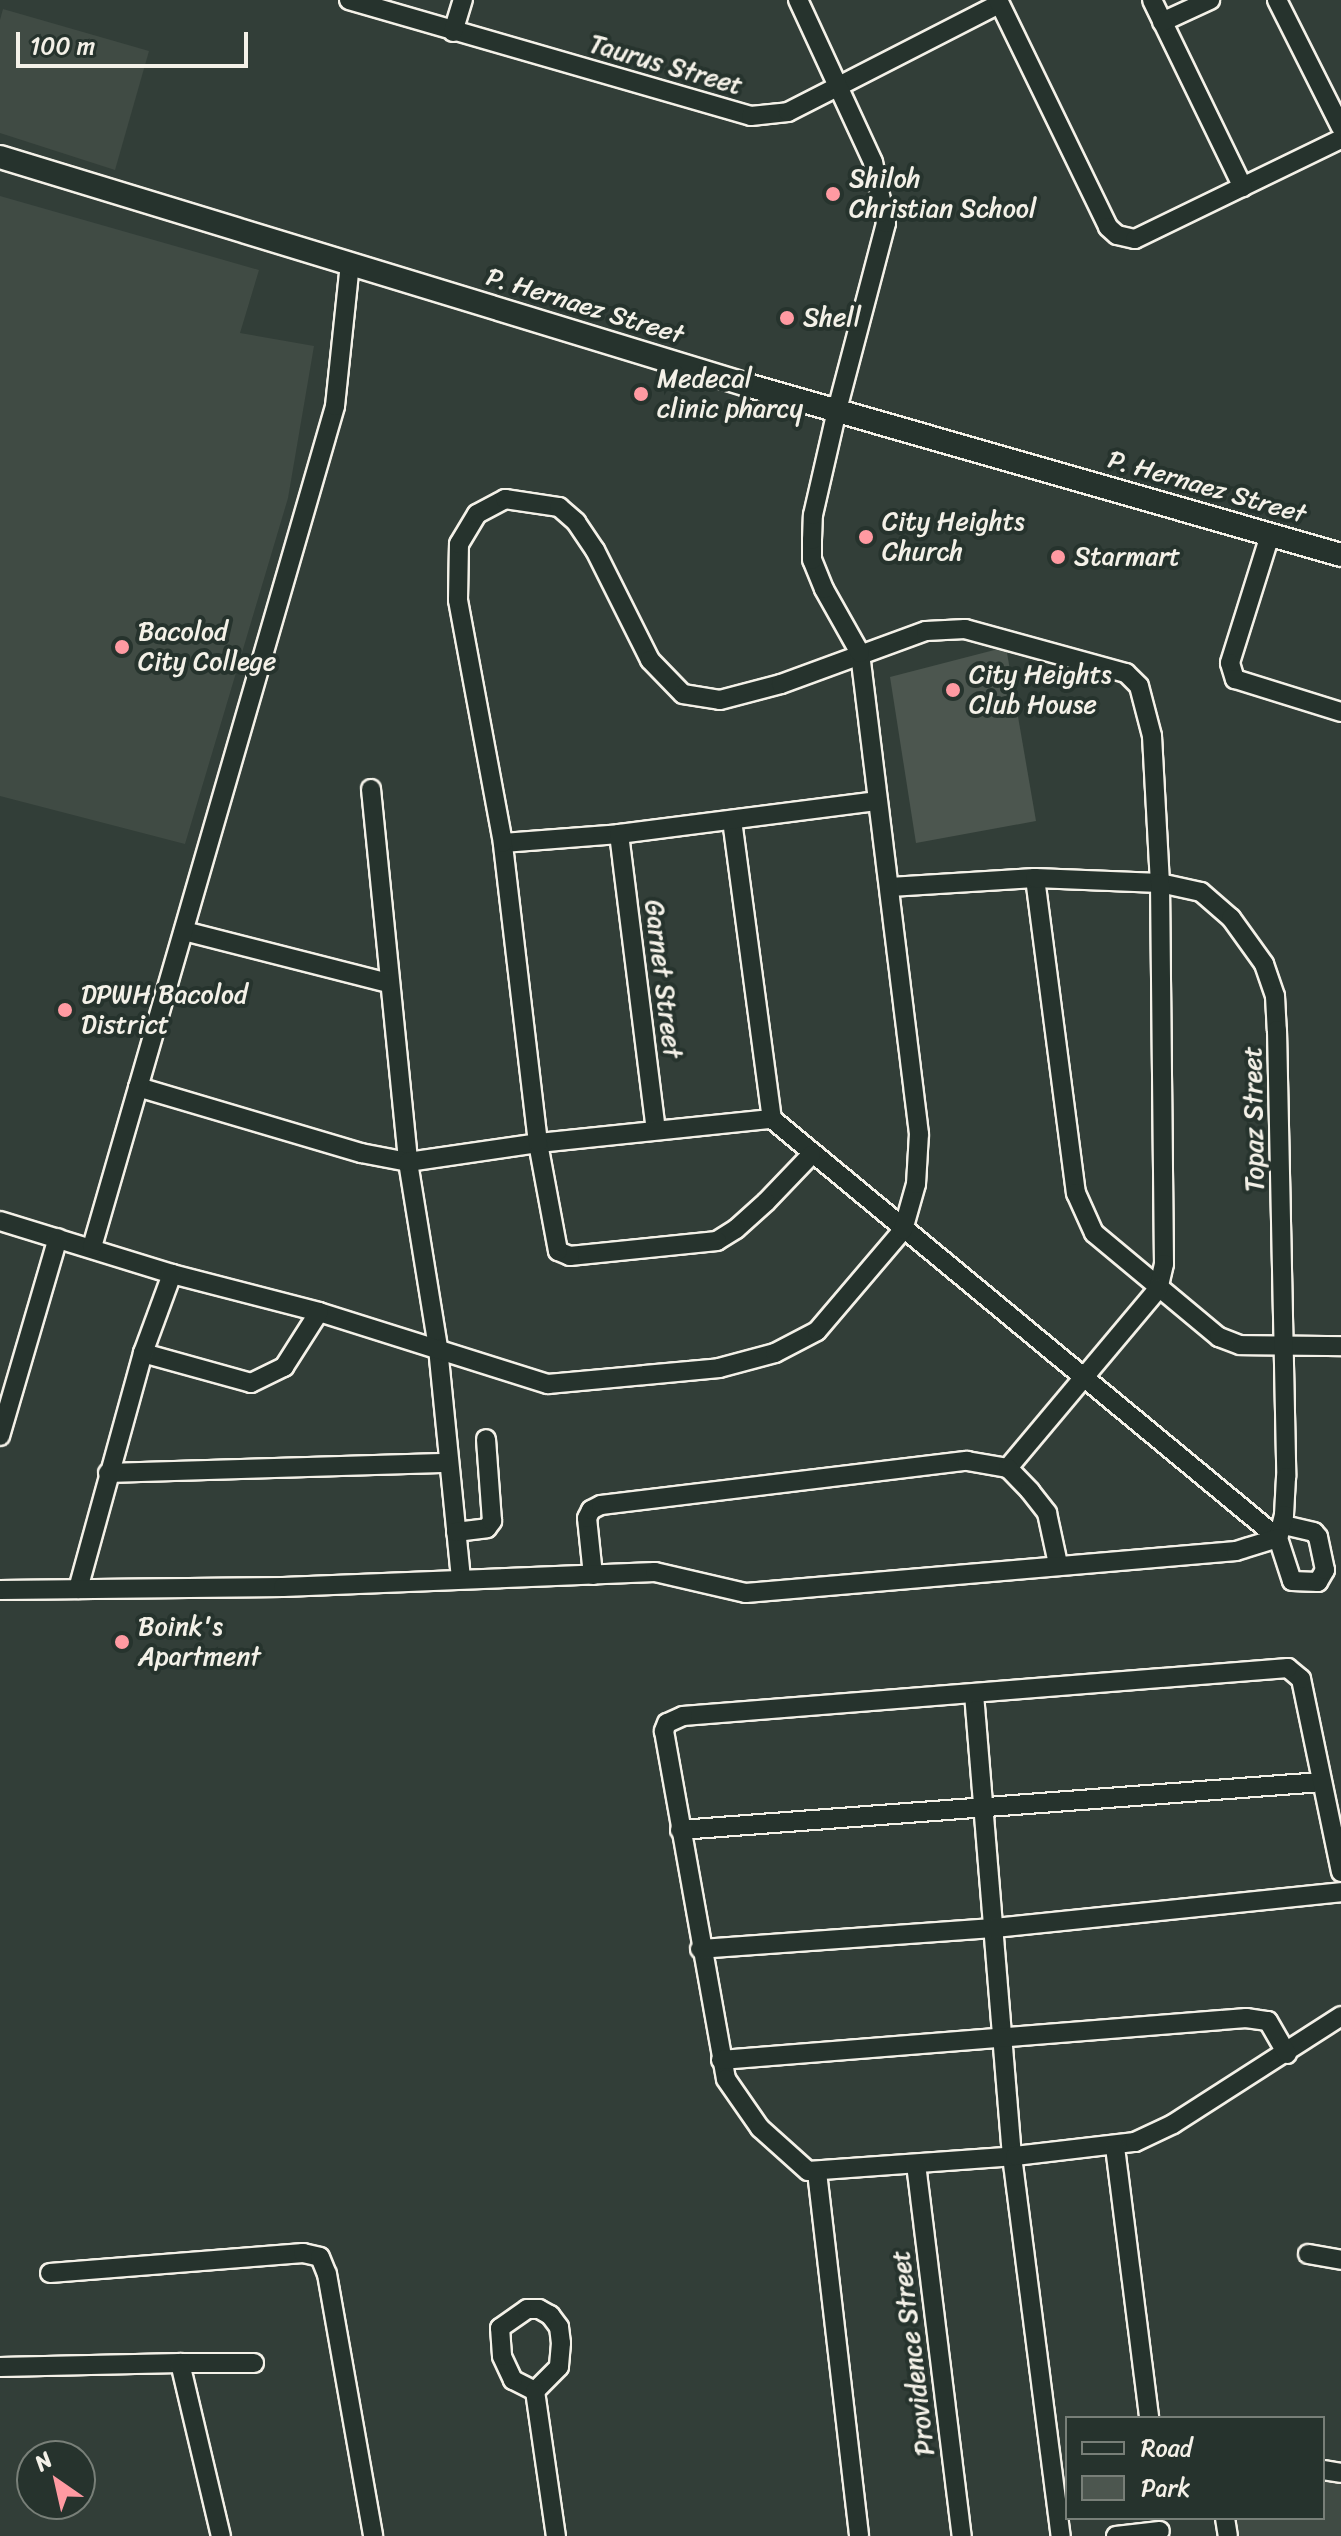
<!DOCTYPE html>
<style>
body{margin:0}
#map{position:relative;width:1341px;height:2536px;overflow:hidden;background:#323e38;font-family:Sriracha,sans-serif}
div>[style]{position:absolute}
.built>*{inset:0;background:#404b44}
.green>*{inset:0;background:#4c564f}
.roads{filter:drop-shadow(2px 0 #f4f1e8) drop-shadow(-2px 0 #f4f1e8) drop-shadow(0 2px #f4f1e8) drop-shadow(0 -2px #f4f1e8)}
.minor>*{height:18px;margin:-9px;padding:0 9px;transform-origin:9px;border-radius:9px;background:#26332d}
.major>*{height:22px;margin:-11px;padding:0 11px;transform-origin:11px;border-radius:11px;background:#26332d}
.dots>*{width:22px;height:22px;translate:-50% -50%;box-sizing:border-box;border:4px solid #26332d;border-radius:50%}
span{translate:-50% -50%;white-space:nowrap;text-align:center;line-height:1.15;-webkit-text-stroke:8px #26332d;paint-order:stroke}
.street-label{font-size:26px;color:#f4f1e8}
.poi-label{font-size:26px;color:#f4f1e8}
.left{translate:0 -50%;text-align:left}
.legend{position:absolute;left:1065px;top:2416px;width:260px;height:104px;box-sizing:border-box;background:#26332d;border:2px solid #787f78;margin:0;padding:10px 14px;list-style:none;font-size:24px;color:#f4f1e8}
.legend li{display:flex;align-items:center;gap:16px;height:40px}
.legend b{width:40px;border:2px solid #787f78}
.north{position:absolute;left:16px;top:2440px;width:80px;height:80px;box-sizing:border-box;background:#26332d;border:2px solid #787f78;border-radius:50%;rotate:326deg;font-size:22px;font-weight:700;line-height:32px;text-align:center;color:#f4f1e8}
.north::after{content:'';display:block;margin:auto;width:28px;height:36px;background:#ff9aa2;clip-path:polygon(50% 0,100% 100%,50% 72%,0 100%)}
.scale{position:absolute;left:16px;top:32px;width:232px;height:36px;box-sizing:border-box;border:4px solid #f4f1e8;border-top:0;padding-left:10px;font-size:24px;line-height:28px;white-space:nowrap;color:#f4f1e8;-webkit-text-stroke:6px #26332d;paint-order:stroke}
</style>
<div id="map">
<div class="built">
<i style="clip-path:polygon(3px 9px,149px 51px,115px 170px,0 133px,0 20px)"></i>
<i style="clip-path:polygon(0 196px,259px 270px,240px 333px,314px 346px,288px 498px,185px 844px,0 796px)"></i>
<i style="clip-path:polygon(1323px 2476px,1341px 2479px,1341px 2536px,1237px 2536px,1235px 2518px,1323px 2518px)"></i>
</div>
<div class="green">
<i style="clip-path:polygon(1006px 647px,1036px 821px,916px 843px,890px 677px)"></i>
</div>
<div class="roads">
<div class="minor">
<i style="left:349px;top:0;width:418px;rotate:16.1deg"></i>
<i style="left:751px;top:116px;width:37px;rotate:-6deg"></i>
<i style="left:788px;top:112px;width:237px;rotate:-27.1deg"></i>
<i style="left:998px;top:0;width:252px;rotate:64.1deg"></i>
<i style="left:1108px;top:227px;width:12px;rotate:42deg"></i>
<i style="left:1117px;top:235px;width:18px;rotate:13deg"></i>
<i style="left:1135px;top:239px;width:229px;rotate:-25.9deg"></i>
<i style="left:1152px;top:0;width:208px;rotate:64.1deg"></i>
<i style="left:1277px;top:0;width:142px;rotate:63.3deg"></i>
<i style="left:1162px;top:22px;width:53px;rotate:-24.6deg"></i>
<i style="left:453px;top:32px;width:34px;rotate:-73deg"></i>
<i style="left:1270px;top:535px;width:134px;rotate:107.4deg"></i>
<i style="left:1230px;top:663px;width:17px;rotate:73deg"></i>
<i style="left:1235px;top:679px;width:111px;rotate:17.3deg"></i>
<i style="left:371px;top:789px;width:375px;rotate:84.3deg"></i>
<i style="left:408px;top:1162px;width:188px;rotate:80.8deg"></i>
<i style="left:438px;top:1348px;width:232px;rotate:84.3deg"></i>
<i style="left:732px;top:820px;width:302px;rotate:82.4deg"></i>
<i style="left:772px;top:1119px;width:657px;rotate:39.63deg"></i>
<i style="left:1278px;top:1538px;width:45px;rotate:72deg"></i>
<i style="left:1292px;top:1581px;width:26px;rotate:2deg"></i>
<i style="left:1318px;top:1582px;width:14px;rotate:-60deg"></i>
<i style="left:1325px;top:1570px;width:34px;rotate:-102deg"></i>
<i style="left:1318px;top:1537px;width:6px;rotate:-129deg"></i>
<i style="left:1314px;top:1532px;width:32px;rotate:-167deg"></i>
<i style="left:619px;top:834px;width:298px;rotate:82.9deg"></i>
<i style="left:503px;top:843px;width:116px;rotate:-4.4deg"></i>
<i style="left:619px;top:834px;width:261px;rotate:-7.3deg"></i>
<i style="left:1035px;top:878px;width:318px;rotate:82.6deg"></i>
<i style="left:1076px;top:1193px;width:44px;rotate:65.8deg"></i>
<i style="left:1094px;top:1233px;width:163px;rotate:39.8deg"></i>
<i style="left:1219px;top:1337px;width:22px;rotate:21deg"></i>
<i style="left:1240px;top:1345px;width:101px;rotate:0.6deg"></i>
<i style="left:890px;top:887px;width:145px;rotate:-3.6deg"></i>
<i style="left:1035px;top:878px;width:125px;rotate:2.3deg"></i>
<i style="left:1160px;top:883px;width:42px;rotate:12.4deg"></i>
<i style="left:1201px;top:892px;width:40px;rotate:41deg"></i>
<i style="left:1231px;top:918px;width:57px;rotate:54.3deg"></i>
<i style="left:1264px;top:964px;width:34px;rotate:71deg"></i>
<i style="left:1275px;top:996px;width:34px;rotate:87deg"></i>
<i style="left:1277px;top:1030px;width:447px;rotate:88.8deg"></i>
<i style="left:1286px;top:1477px;width:38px;rotate:93deg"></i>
<i style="left:1284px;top:1515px;width:21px;rotate:104deg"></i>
<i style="left:184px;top:931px;width:211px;rotate:14.3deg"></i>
<i style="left:138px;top:1087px;width:233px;rotate:16.5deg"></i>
<i style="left:361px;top:1153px;width:48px;rotate:10.8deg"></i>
<i style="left:408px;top:1162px;width:131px;rotate:-8.3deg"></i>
<i style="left:538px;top:1143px;width:235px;rotate:-5.9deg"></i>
<i style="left:811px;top:1155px;width:65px;rotate:133.8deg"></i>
<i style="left:766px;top:1202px;width:40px;rotate:138deg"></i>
<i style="left:736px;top:1229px;width:22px;rotate:148deg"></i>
<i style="left:717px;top:1241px;width:148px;rotate:174.2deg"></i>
<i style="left:570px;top:1256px;width:13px;rotate:-157deg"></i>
<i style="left:558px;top:1251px;width:110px;rotate:-100.5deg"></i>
<i style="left:538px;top:1143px;width:302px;rotate:-96.7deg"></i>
<i style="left:503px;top:843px;width:247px;rotate:-100.5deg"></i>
<i style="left:458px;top:600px;width:56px;rotate:-89deg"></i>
<i style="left:459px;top:544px;width:35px;rotate:-59deg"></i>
<i style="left:477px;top:514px;width:32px;rotate:-28deg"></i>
<i style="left:505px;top:499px;width:55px;rotate:8.4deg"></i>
<i style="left:559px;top:507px;width:23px;rotate:41deg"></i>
<i style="left:576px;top:522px;width:34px;rotate:56deg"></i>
<i style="left:595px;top:550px;width:123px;rotate:63.4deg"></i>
<i style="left:650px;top:660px;width:47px;rotate:45.9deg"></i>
<i style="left:683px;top:694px;width:37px;rotate:9deg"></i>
<i style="left:720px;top:700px;width:63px;rotate:-14.7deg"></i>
<i style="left:781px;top:684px;width:154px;rotate:-20.1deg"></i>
<i style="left:926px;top:631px;width:39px;rotate:-3deg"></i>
<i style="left:965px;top:629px;width:167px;rotate:15.3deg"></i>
<i style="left:1126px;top:673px;width:18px;rotate:45deg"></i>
<i style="left:1139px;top:686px;width:52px;rotate:75.4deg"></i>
<i style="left:1152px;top:736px;width:147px;rotate:86.9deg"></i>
<i style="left:1160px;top:883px;width:381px;rotate:89.4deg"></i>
<i style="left:1164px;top:1264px;width:26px;rotate:103deg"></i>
<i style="left:1158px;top:1289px;width:234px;rotate:130deg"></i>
<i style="left:0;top:1221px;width:180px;rotate:17.1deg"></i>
<i style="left:172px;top:1274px;width:152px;rotate:14.5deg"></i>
<i style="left:319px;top:1312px;width:240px;rotate:17.5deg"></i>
<i style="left:548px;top:1384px;width:172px;rotate:-5.3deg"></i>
<i style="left:719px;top:1368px;width:58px;rotate:-15deg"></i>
<i style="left:775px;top:1353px;width:47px;rotate:-27.6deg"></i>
<i style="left:817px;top:1331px;width:133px;rotate:-49.6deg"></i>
<i style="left:903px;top:1230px;width:48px;rotate:-74.2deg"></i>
<i style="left:916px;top:1184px;width:50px;rotate:-86.6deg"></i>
<i style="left:919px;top:1134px;width:485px;rotate:-97deg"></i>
<i style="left:860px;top:653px;width:73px;rotate:-119.4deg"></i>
<i style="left:824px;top:589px;width:31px;rotate:-112deg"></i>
<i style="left:812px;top:560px;width:20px;rotate:-90deg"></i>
<i style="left:812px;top:540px;width:25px;rotate:-88deg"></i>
<i style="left:813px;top:515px;width:108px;rotate:-77.1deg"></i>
<i style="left:837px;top:410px;width:193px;rotate:-75.3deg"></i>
<i style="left:886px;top:223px;width:62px;rotate:-102deg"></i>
<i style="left:873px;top:162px;width:179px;rotate:-114.8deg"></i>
<i style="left:92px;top:1247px;width:875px;rotate:-73.88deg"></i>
<i style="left:335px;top:406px;width:144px;rotate:-84deg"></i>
<i style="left:143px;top:1353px;width:112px;rotate:15.5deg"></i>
<i style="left:251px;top:1383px;width:37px;rotate:-26deg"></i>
<i style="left:284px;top:1367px;width:65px;rotate:-57.5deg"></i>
<i style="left:0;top:1436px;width:206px;rotate:-73.7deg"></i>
<i style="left:108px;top:1473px;width:341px;rotate:-1.7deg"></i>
<i style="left:456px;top:1532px;width:31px;rotate:-7deg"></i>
<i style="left:487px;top:1528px;width:9px;rotate:-54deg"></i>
<i style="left:492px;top:1521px;width:82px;rotate:-94.2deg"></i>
<i style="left:593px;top:1575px;width:57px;rotate:-96deg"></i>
<i style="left:587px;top:1518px;width:9px;rotate:-63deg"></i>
<i style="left:591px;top:1510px;width:11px;rotate:-27deg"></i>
<i style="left:601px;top:1505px;width:369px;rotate:-6.9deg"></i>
<i style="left:967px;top:1461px;width:42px;rotate:9.7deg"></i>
<i style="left:1008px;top:1468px;width:32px;rotate:46deg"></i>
<i style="left:1030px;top:1491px;width:28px;rotate:52deg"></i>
<i style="left:1047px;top:1513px;width:52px;rotate:77.8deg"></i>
<i style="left:78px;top:1589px;width:245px;rotate:-74.6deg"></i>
<i style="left:143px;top:1353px;width:84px;rotate:-69.8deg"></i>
<i style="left:0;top:1590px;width:283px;rotate:-0.6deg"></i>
<i style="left:283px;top:1587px;width:372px;rotate:-2.3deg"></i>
<i style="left:655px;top:1572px;width:93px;rotate:13deg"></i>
<i style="left:746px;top:1593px;width:492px;rotate:-4.9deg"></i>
<i style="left:1236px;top:1551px;width:44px;rotate:-17.2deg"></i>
<i style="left:974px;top:1694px;width:464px;rotate:85.3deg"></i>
<i style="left:1012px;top:2156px;width:383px;rotate:82.7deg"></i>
<i style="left:680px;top:1830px;width:643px;rotate:-4.28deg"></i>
<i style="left:1341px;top:1872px;width:197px;rotate:-101.7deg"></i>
<i style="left:1301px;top:1679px;width:17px;rotate:-140deg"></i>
<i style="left:1288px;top:1668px;width:607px;rotate:175.46deg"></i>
<i style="left:683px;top:1716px;width:17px;rotate:156deg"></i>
<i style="left:667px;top:1723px;width:9px;rotate:111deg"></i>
<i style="left:664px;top:1731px;width:353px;rotate:79.9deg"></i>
<i style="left:726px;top:2079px;width:60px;rotate:55.2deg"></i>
<i style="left:760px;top:2128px;width:64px;rotate:41.9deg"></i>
<i style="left:808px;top:2171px;width:208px;rotate:-4.1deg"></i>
<i style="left:1015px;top:2156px;width:121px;rotate:-6.7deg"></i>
<i style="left:1135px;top:2142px;width:42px;rotate:-25.3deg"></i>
<i style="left:1173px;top:2124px;width:200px;rotate:-32.7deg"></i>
<i style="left:700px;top:1949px;width:295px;rotate:-4.1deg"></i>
<i style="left:994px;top:1928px;width:349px;rotate:-5.9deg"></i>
<i style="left:721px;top:2060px;width:527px;rotate:-4.57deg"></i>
<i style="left:1246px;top:2018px;width:22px;rotate:8deg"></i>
<i style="left:1268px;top:2021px;width:38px;rotate:60deg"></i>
<i style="left:1115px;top:2147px;width:273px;rotate:82.8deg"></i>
<i style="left:916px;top:2164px;width:375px;rotate:83deg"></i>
<i style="left:817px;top:2172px;width:366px;rotate:83.4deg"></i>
<i style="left:1308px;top:2254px;width:34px;rotate:10deg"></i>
<i style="left:50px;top:2273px;width:254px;rotate:-4.5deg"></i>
<i style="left:303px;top:2253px;width:17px;rotate:13deg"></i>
<i style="left:320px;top:2257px;width:18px;rotate:68deg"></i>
<i style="left:327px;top:2274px;width:266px;rotate:80deg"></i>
<i style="left:180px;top:2363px;width:74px"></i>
<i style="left:0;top:2367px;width:180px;rotate:-1.3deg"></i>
<i style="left:180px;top:2363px;width:178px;rotate:76.7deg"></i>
<i style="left:535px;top:2391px;width:25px;rotate:-153deg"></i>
<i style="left:513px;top:2380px;width:26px;rotate:-115deg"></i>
<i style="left:502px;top:2356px;width:28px;rotate:-94deg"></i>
<i style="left:500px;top:2328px;width:33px;rotate:-35deg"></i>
<i style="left:527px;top:2309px;width:12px"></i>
<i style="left:539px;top:2309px;width:13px;rotate:29deg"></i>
<i style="left:550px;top:2315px;width:15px;rotate:53deg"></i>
<i style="left:559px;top:2327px;width:16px;rotate:83deg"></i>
<i style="left:561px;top:2343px;width:24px;rotate:95deg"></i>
<i style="left:559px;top:2367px;width:34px;rotate:135deg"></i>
<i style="left:535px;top:2391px;width:147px;rotate:81.8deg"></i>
<i style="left:1323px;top:2470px;width:18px;rotate:9deg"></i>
<i style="left:1225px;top:2518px;width:18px;rotate:81deg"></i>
<i style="left:1116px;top:2536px;width:44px;rotate:-6.5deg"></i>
</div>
<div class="major">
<i style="left:0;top:157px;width:781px;rotate:16.97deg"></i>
<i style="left:747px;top:385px;width:618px;rotate:15.97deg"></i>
</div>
</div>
<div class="dots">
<i style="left:833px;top:194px;background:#ff9aa2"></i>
<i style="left:787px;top:318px;background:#ff9aa2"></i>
<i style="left:641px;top:394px;background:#ff9aa2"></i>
<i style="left:866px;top:537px;background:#ff9aa2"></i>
<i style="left:1058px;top:557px;background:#ff9aa2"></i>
<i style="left:122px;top:647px;background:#ff9aa2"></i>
<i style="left:953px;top:690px;background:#ff9aa2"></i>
<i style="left:65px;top:1010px;background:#ff9aa2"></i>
<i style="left:122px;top:1642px;background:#ff9aa2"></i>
</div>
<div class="street-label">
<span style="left:666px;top:65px;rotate:16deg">Taurus Street</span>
<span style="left:585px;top:306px;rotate:17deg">P. Hernaez Street</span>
<span style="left:1207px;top:487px;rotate:16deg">P. Hernaez Street</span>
<span style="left:663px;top:979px;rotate:83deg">Garnet Street</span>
<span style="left:1254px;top:1119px;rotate:-91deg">Topaz Street</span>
<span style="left:913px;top:2353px;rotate:-97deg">Providence Street</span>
</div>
<div class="poi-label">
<span class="left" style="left:849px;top:194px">Shiloh<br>Christian School</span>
<span class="left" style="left:803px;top:318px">Shell</span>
<span class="left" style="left:657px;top:394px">Medecal<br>clinic pharcy</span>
<span class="left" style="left:882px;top:537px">City Heights<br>Church</span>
<span class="left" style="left:1074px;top:557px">Starmart</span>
<span class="left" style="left:138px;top:647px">Bacolod<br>City College</span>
<span class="left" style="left:969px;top:690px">City Heights<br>Club House</span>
<span class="left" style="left:81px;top:1010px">DPWH Bacolod<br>District</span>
<span class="left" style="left:138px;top:1642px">Boink's<br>Apartment</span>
</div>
<ul class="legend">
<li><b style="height:10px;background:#26332d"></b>Road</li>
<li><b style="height:22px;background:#4c564f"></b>Park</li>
</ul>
<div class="north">N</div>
<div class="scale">100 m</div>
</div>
